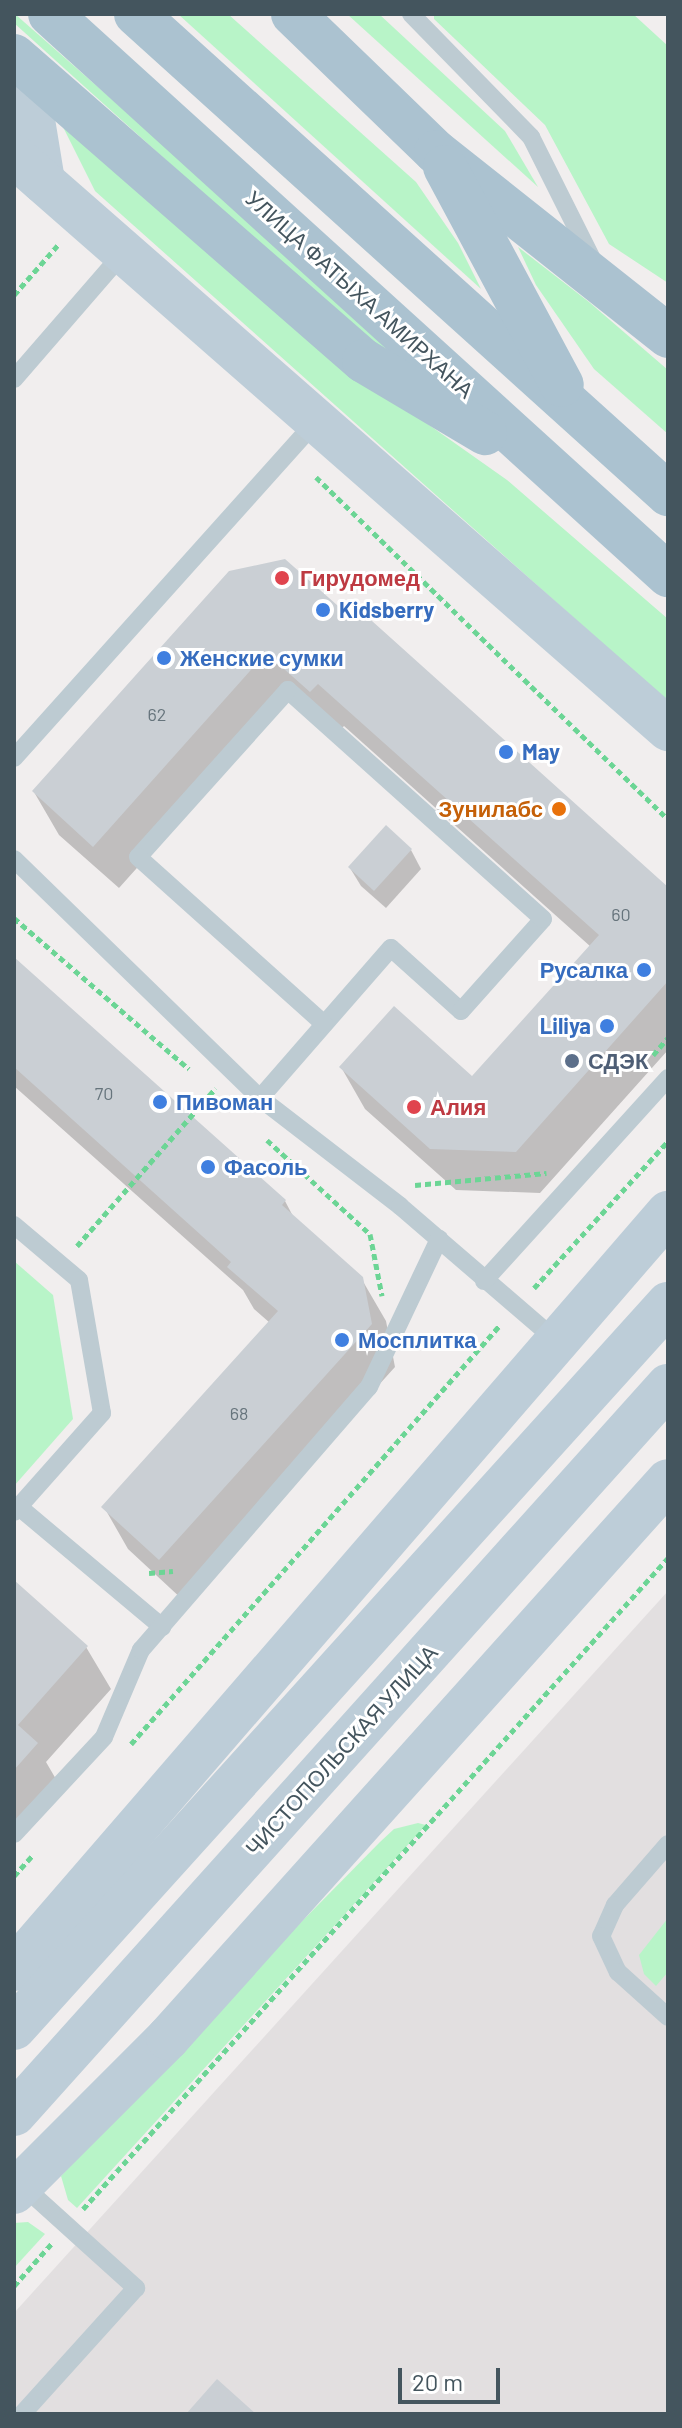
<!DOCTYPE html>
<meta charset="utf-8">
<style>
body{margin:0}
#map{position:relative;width:682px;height:2428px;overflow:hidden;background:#f1eeee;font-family:Barlow,sans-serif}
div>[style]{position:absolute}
.education>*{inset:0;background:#e2dfe0}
.green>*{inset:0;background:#b8f4c8}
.shadow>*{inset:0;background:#0003}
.building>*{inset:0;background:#cacfd4}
.path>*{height:5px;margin-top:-2.5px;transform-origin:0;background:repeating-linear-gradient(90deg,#6cd595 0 6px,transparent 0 10px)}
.lane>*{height:18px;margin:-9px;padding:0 9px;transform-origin:9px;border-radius:9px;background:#bdcbd2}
.secondary>*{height:44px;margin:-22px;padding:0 22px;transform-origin:22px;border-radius:22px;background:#bdcdd8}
.primary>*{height:44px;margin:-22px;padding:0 22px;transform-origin:22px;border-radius:22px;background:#abc2d0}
.dots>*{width:22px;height:22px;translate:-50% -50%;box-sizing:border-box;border:4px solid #fff;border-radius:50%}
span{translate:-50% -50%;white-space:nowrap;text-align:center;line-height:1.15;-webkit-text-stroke:6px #fff;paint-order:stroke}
.number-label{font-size:18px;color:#66747c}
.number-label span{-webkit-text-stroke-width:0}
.street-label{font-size:22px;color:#44555e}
.health-label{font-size:22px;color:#be3a42;font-weight:700}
.left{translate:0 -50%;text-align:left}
.shop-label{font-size:22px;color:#366cbe;font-weight:700}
.right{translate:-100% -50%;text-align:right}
.food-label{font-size:22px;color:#c56008;font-weight:700}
.service-label{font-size:22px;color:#4e5e75;font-weight:700}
.frame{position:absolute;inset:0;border:16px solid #44555e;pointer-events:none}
.scale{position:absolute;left:398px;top:2368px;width:102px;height:36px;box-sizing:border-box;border:4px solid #44555e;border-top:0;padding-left:10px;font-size:24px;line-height:28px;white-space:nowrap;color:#44555e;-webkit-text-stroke:6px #fff;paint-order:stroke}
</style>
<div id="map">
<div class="education">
<i style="clip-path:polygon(668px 1591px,668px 2414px,14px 2414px,14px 2313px)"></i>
</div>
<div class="green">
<i style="clip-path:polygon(15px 14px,410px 362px,369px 343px,14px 23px)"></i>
<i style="clip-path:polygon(178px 14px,228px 14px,416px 182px,458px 243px,481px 289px)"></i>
<i style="clip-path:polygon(347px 14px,379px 14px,505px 131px,538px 187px)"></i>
<i style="clip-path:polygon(434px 14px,633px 14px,668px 46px,668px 283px,609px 244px,545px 125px,434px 19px)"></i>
<i style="clip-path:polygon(55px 111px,347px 367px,507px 480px,668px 619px,668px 702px,95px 191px)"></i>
<i style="clip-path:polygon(518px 247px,589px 302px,668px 370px,668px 434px,594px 369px,536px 285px)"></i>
<i style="clip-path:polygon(14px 1261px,53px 1295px,73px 1419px,14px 1486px)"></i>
<i style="clip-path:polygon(418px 1823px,426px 1825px,77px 2208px,68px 2200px,61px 2176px,179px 2046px,380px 1842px,394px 1829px)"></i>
<i style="clip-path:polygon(668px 1918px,668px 1972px,656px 1986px,644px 1974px,639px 1955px)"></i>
<i style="clip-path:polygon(28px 2222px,45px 2234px,14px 2268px,14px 2223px)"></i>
</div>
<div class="shadow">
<i style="clip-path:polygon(230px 573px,668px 892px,668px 1050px,540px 1193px,456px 1190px,365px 1109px,341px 1067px,472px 1079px,591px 947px,344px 726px,336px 734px,292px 695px,119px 888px,59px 835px,34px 792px)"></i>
<i style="clip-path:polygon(411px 850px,421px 869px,386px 908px,361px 886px,350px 868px)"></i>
<i style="clip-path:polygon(14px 959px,285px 1201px,295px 1220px,361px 1278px,386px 1321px,395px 1367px,184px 1601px,128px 1549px,104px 1507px,270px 1323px,254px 1309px,243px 1290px,14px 1086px)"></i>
<i style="clip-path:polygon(14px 1583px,86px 1647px,111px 1689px,46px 1762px,60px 1786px,14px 1838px)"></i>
</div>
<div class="building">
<i style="clip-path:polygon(285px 559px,355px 621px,362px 612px,668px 887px,668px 981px,516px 1152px,430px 1149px,339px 1067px,394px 1006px,472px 1076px,599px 935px,318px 684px,310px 692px,266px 653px,93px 847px,32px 791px,229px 571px)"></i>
<i style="clip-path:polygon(386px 825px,412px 849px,374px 891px,348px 867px)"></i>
<i style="clip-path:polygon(14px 957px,286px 1200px,282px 1205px,363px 1277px,372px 1324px,159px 1560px,101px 1507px,278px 1311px,227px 1267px,231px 1262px,14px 1067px)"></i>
<i style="clip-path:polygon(14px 1580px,88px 1646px,18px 1725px,38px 1743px,14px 1770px)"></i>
<i style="clip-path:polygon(217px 2379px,256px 2414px,186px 2414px)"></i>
</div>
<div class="path">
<i style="left:14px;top:295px;width:67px;rotate:-48.7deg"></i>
<i style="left:316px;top:477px;width:491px;rotate:44.2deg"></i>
<i style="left:14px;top:918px;width:231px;rotate:40.8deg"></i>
<i style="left:653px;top:1055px;width:23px;rotate:-49deg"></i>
<i style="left:267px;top:1140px;width:139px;rotate:42.4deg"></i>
<i style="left:370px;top:1234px;width:63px;rotate:79deg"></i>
<i style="left:415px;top:1185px;width:132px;rotate:-5.2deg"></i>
<i style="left:77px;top:1246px;width:210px;rotate:-48.7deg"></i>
<i style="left:534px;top:1288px;width:199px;rotate:-47.6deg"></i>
<i style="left:149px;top:1573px;width:24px;rotate:-5deg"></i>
<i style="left:131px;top:1744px;width:558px;rotate:-48.63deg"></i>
<i style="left:14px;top:1876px;width:27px;rotate:-48deg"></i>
<i style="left:83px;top:2209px;width:875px;rotate:-48.06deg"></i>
<i style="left:14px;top:2286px;width:57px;rotate:-48.5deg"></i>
</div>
<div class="lane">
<i style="left:411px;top:14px;width:172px;rotate:45.7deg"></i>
<i style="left:531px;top:137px;width:139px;rotate:63.4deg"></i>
<i style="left:14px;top:379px;width:167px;rotate:-49.1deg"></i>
<i style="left:14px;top:758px;width:452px;rotate:-48.1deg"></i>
<i style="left:14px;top:859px;width:343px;rotate:44.2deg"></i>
<i style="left:260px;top:1098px;width:177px;rotate:37.6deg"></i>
<i style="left:400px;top:1206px;width:207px;rotate:40.7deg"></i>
<i style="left:260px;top:1098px;width:199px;rotate:-48.9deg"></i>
<i style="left:391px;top:948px;width:94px;rotate:42deg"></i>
<i style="left:461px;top:1011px;width:123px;rotate:-48.3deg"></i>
<i style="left:543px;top:919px;width:343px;rotate:-138.1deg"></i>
<i style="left:288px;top:690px;width:224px;rotate:131.9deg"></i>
<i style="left:138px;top:857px;width:250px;rotate:41.9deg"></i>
<i style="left:14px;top:1225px;width:85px;rotate:40.2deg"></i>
<i style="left:79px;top:1280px;width:135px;rotate:80.2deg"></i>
<i style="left:102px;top:1413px;width:132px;rotate:131.6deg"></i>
<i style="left:484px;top:1281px;width:274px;rotate:-47.8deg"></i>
<i style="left:19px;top:1507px;width:187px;rotate:40deg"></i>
<i style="left:14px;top:1834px;width:132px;rotate:-47.1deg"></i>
<i style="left:104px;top:1737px;width:95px;rotate:-67deg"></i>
<i style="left:141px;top:1650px;width:348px;rotate:-49.1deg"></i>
<i style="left:369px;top:1387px;width:164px;rotate:-64.7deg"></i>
<i style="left:668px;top:1844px;width:81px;rotate:131deg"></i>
<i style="left:615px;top:1905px;width:34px;rotate:114deg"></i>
<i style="left:601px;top:1936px;width:40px;rotate:65deg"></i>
<i style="left:618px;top:1972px;width:67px;rotate:42deg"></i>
<i style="left:22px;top:2185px;width:154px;rotate:42.1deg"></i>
<i style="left:136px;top:2288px;width:170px;rotate:132.1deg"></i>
</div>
<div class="secondary">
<i style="left:24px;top:65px;width:118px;rotate:80.7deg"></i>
<i style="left:14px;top:156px;width:870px;rotate:41.22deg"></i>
<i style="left:14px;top:1969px;width:1000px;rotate:-49.14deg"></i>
<i style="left:14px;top:2028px;width:976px;rotate:-47.91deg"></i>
<i style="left:14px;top:2114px;width:979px;rotate:-48.07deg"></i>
<i style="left:14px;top:2192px;width:218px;rotate:-45deg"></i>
<i style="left:168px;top:2038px;width:748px;rotate:-48.09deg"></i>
</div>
<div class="primary">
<i style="left:50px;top:14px;width:835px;rotate:42.23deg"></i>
<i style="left:136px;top:14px;width:717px;rotate:42.06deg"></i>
<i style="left:293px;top:14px;width:199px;rotate:44deg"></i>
<i style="left:436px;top:152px;width:296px;rotate:38.4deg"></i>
<i style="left:14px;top:56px;width:464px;rotate:41.1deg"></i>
<i style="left:364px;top:361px;width:141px;rotate:30.8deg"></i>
<i style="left:445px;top:167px;width:247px;rotate:61.8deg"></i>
</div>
<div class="dots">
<i style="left:282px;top:578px;background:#e0444e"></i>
<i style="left:323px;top:610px;background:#3f7fe0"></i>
<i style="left:164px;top:658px;background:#3f7fe0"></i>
<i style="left:506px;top:752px;background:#3f7fe0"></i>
<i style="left:559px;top:809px;background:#e8710a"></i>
<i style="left:644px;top:970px;background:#3f7fe0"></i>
<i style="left:607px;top:1026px;background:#3f7fe0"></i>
<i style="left:572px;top:1061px;background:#5c6f8a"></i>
<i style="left:160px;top:1102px;background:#3f7fe0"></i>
<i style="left:414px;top:1107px;background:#e0444e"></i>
<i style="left:208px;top:1167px;background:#3f7fe0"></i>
<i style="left:342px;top:1340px;background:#3f7fe0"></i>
</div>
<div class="number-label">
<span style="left:157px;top:714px">62</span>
<span style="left:621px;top:914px">60</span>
<span style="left:104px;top:1093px">70</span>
<span style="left:239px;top:1413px">68</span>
</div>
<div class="street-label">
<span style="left:360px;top:294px;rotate:42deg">УЛИЦА ФАТЫХА АМИРХАНА</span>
<span style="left:341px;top:1750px;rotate:-48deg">ЧИСТОПОЛЬСКАЯ УЛИЦА</span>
</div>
<div class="health-label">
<span class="left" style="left:300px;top:578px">Гирудомед</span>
<span class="left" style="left:430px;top:1107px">Алия</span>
</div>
<div class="shop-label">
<span class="left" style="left:339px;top:610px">Kidsberry</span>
<span class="left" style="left:180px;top:658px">Женские сумки</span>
<span class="left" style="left:522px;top:752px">May</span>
<span class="right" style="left:628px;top:970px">Русалка</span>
<span class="right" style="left:591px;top:1026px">Liliya</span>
<span class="left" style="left:176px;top:1102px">Пивоман</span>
<span class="left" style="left:224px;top:1167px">Фасоль</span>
<span class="left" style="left:358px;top:1340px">Мосплитка</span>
</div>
<div class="food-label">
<span class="right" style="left:543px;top:809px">Зунилабс</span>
</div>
<div class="service-label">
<span class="left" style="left:588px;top:1061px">СДЭК</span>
</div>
<div class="frame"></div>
<div class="scale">20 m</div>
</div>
